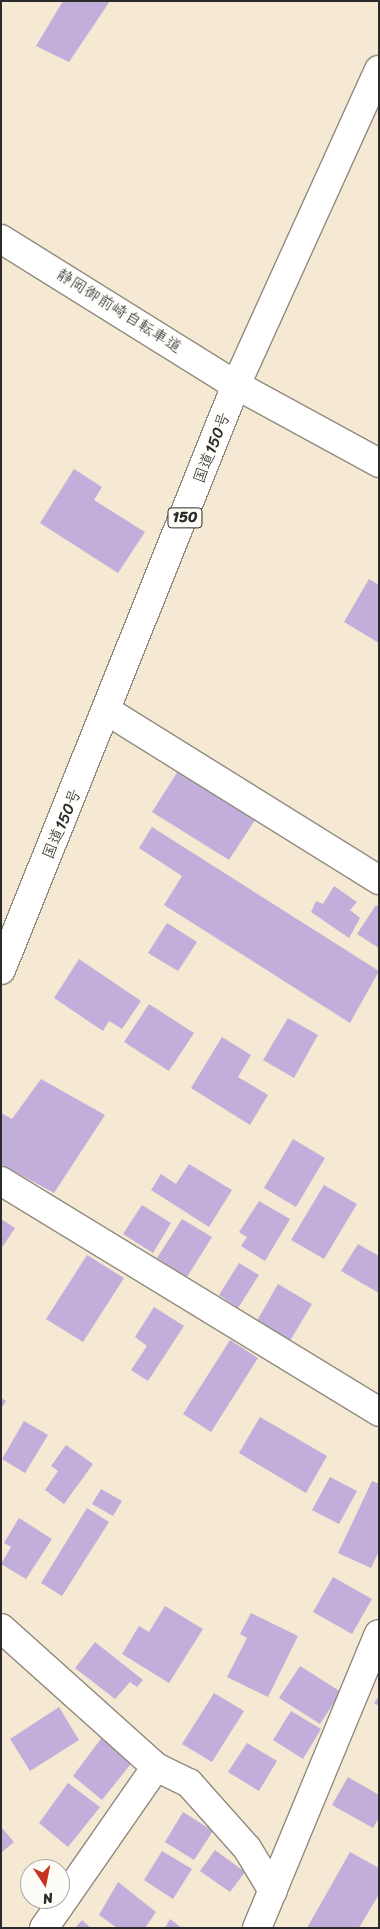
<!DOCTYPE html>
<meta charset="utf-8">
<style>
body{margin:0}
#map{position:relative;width:380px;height:1929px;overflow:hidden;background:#f5e9d3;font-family:Sriracha,"Klee One",sans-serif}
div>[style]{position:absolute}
.building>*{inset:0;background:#c1aeda}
.roads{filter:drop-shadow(1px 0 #908a7f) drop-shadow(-1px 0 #908a7f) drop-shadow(0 1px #908a7f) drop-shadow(0 -1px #908a7f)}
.minor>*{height:28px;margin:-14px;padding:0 14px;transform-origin:14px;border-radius:14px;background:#fff}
.highway>*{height:28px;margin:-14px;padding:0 14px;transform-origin:14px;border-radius:14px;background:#fff}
span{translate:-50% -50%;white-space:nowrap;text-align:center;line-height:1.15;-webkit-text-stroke:4px #fdfcf7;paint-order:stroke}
.shield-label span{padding:1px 4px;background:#fdfcf7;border:1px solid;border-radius:4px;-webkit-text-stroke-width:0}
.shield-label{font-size:15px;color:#2b2b2b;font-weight:700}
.street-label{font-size:16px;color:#2b2b2b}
.frame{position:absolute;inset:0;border:2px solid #2b2b2b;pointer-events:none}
.north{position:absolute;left:20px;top:1859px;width:50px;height:50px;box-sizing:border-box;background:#fdfcf7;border:1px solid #a9a8a5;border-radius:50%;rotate:169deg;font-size:14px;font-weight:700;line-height:20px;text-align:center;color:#2b2b2b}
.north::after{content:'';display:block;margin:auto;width:18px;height:22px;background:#c8321e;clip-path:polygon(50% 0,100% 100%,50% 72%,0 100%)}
</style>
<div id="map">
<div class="building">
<i style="clip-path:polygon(63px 1px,110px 1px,69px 62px,36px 46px)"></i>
<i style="clip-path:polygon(74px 469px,102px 487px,94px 500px,145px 532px,118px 573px,40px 523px)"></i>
<i style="clip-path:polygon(369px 579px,379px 585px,379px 643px,344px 622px)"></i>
<i style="clip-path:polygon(178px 771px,255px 820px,229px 860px,152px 812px)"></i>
<i style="clip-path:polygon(152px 827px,379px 971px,350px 1023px,164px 905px,182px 876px,139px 848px)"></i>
<i style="clip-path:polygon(334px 886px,357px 902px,350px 910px,360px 918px,349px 938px,311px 912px,316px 901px,323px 904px)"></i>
<i style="clip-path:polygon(376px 905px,379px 907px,379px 948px,357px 934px)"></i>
<i style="clip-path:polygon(167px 923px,197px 942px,178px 971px,148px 953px)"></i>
<i style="clip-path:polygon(79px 959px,141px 1001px,122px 1029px,109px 1021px,103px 1031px,54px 998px)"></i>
<i style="clip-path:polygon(149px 1004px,194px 1033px,169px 1071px,124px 1042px)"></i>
<i style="clip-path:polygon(288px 1018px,318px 1035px,294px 1078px,263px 1060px)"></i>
<i style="clip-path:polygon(222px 1037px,251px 1055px,238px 1077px,268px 1095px,250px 1125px,191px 1088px)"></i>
<i style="clip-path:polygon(41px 1079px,105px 1115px,54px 1193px,1px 1164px,1px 1113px,12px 1119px)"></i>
<i style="clip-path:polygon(293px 1139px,325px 1158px,296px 1207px,264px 1188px)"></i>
<i style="clip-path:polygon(189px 1164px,232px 1190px,209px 1227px,151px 1190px,161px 1174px,176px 1184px)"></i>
<i style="clip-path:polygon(324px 1185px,357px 1204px,324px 1259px,291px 1240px)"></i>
<i style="clip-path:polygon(259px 1201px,290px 1219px,265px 1261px,241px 1246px,247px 1237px,239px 1232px)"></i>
<i style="clip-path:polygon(142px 1205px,171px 1223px,153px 1253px,123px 1234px)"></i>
<i style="clip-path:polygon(1px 1219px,15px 1228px,1px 1249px)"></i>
<i style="clip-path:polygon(182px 1219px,212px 1237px,187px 1277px,157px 1258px)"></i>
<i style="clip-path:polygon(358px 1244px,379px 1256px,379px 1293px,341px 1271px)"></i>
<i style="clip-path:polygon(87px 1255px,124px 1278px,83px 1342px,46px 1319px)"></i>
<i style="clip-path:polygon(239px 1263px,259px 1275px,238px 1308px,219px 1295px)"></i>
<i style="clip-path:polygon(278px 1284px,312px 1304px,287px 1346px,254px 1326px)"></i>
<i style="clip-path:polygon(154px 1307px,184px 1326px,148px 1381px,131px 1370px,147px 1346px,135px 1337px)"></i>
<i style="clip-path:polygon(230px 1340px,258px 1358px,211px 1432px,183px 1414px)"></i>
<i style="clip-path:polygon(1px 1398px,6px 1401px,1px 1409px)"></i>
<i style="clip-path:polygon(260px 1417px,327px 1456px,306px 1493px,239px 1453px)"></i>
<i style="clip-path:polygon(24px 1421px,48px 1435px,25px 1473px,2px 1459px)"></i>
<i style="clip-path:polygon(66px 1445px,93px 1464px,64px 1504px,45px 1490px,58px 1471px,51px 1466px)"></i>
<i style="clip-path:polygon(330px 1477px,357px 1491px,339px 1524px,312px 1510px)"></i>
<i style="clip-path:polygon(372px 1481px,379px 1484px,379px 1551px,371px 1568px,338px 1553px)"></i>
<i style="clip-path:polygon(101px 1489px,122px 1501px,113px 1516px,92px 1504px)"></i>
<i style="clip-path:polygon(87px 1508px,109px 1522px,62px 1596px,41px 1583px)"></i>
<i style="clip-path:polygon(19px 1518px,52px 1539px,26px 1579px,1px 1564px,11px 1547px,4px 1543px)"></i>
<i style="clip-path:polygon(333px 1577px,372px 1599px,352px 1634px,313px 1612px)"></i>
<i style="clip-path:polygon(165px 1606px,203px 1629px,169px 1683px,122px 1654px,139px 1626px,149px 1632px)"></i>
<i style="clip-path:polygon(251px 1613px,298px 1636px,268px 1697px,227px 1677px,247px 1638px,240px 1634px)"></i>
<i style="clip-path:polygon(95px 1642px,143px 1680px,137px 1687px,130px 1682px,115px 1699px,75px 1668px)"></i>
<i style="clip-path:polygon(300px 1666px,341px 1692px,320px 1724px,279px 1698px)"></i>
<i style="clip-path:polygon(214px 1693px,244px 1711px,212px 1762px,182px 1744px)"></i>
<i style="clip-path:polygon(379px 1696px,379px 1706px,374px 1703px)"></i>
<i style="clip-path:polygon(59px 1707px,79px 1740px,30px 1771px,10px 1739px)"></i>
<i style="clip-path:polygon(291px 1711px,321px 1729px,303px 1759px,273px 1740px)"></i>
<i style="clip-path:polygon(103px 1736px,134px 1760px,102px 1800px,73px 1776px)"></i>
<i style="clip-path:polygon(247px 1743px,277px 1761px,259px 1791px,228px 1772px)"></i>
<i style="clip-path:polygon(348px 1777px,379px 1795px,379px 1818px,373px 1828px,332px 1805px)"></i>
<i style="clip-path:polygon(68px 1783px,100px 1807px,68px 1847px,39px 1823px)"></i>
<i style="clip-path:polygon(183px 1812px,213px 1831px,194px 1860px,165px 1842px)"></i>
<i style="clip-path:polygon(1px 1827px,14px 1842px,1px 1853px)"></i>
<i style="clip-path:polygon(215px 1850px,245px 1872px,230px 1892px,200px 1871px)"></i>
<i style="clip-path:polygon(162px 1851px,192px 1869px,173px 1899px,144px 1880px)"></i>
<i style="clip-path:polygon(350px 1852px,379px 1868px,379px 1894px,359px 1928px,307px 1928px)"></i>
<i style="clip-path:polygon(118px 1882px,156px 1912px,145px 1928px,117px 1928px,99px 1915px)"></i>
<i style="clip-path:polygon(170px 1919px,182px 1928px,165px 1928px)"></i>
<i style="clip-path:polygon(82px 1920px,91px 1928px,75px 1928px)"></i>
</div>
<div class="roads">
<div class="minor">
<i style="left:1px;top:239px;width:277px;rotate:31.9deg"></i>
<i style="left:236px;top:385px;width:163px;rotate:28.6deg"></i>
<i style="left:109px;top:712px;width:318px;rotate:31.9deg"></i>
<i style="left:1px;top:1181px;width:443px;rotate:31.4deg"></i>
<i style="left:1px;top:1628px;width:208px;rotate:41.9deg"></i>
<i style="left:44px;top:1928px;width:196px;rotate:-55.2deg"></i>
<i style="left:156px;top:1767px;width:37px;rotate:26deg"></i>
<i style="left:189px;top:1783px;width:87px;rotate:48.3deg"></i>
<i style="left:247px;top:1848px;width:50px;rotate:58.8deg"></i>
<i style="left:257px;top:1928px;width:318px;rotate:-67.5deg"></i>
</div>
<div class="highway">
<i style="left:1px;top:970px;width:630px;rotate:-68.11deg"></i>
<i style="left:236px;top:385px;width:346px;rotate:-65.6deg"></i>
</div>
</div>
<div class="shield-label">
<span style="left:185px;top:518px">150</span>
</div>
<div class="street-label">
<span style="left:119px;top:311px;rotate:32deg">静岡御前崎自転車道</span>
<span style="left:212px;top:448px;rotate:-69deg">国道150号</span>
<span style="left:62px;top:824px;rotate:-67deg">国道150号</span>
</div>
<div class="frame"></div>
<div class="north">N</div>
</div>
